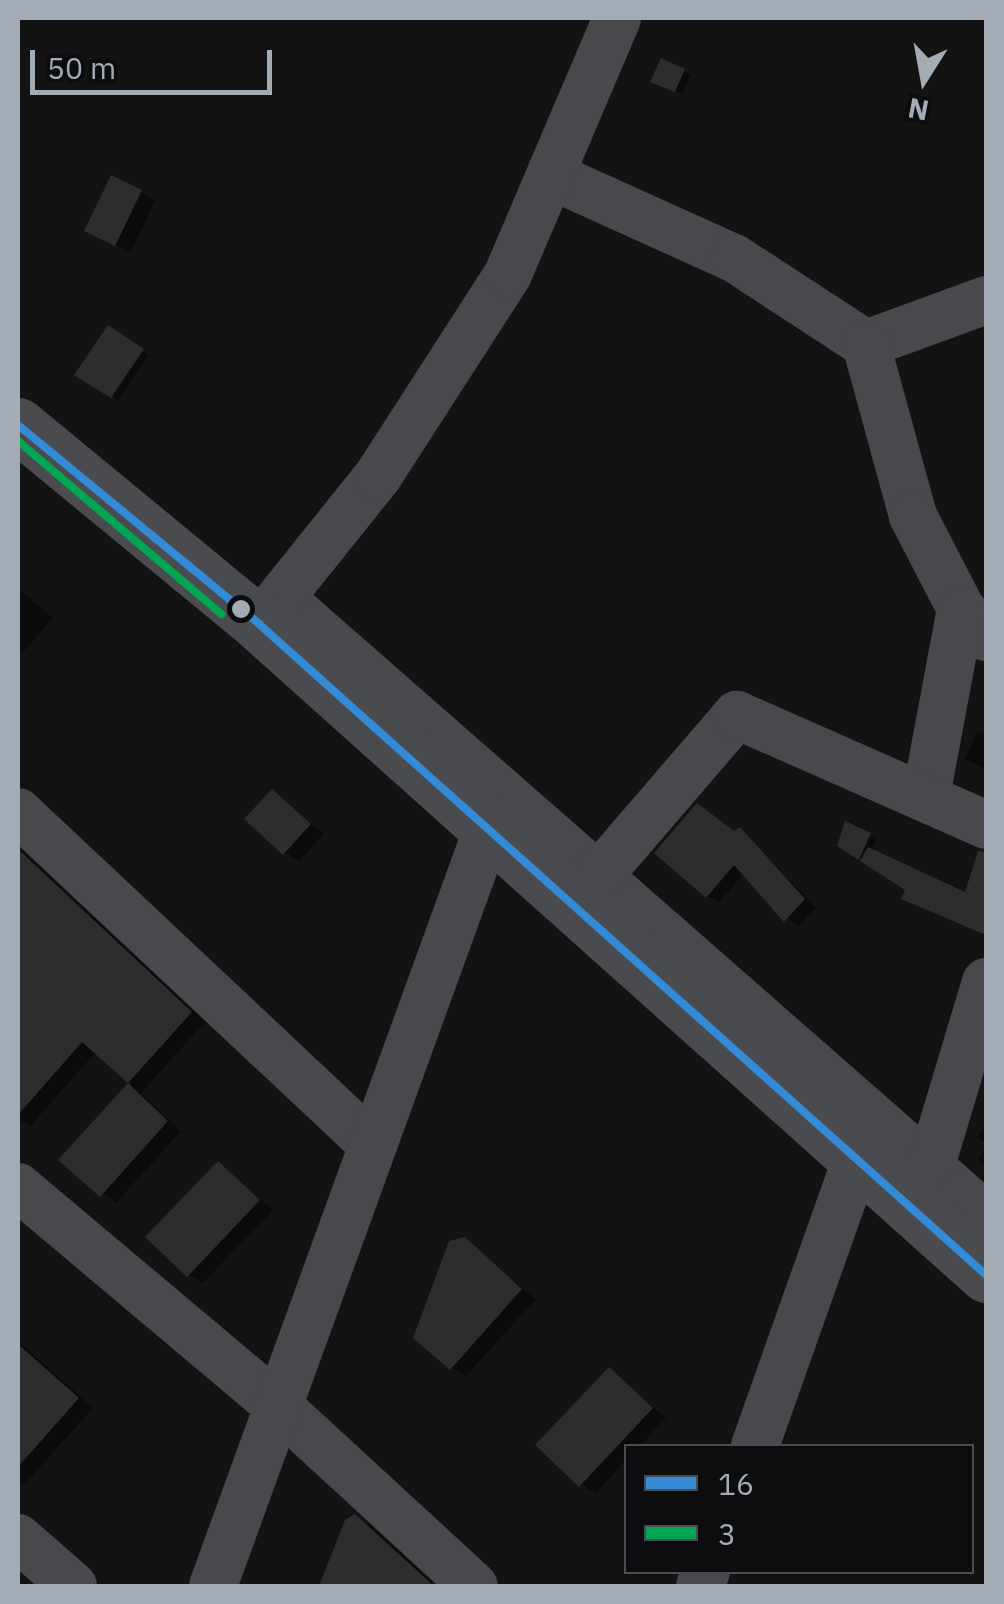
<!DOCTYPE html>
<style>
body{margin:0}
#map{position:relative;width:1004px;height:1604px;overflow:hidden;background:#131313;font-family:"IBM Plex Sans",sans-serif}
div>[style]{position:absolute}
.shadow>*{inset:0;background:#0007}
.building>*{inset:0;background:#2d2d2e}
.minor>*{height:48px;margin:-24px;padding:0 24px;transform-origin:24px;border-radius:24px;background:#47494c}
.major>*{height:55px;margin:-27.5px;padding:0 27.5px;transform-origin:27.5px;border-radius:27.5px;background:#494b4e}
.bus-1>*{height:8px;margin:-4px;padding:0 4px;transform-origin:4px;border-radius:4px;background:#338bd7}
.bus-2>*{height:8px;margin:-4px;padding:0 4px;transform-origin:4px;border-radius:4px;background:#00a651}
.dots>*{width:28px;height:28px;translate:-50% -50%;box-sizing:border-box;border:5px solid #0d0d0f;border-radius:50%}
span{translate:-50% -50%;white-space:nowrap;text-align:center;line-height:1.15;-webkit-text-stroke:8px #0d0d0f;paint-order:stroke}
.frame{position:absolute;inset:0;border:20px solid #a3abb4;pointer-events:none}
.legend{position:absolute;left:624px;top:1444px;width:350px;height:130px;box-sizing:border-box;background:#0d0d0f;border:2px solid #494c51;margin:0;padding:12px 18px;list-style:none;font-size:30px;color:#a3abb4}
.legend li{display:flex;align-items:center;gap:20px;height:50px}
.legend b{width:50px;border:2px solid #494c51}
.north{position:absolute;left:874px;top:30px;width:100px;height:100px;-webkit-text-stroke:8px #0d0d0f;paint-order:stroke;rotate:191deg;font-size:28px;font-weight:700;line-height:40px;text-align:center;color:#a3abb4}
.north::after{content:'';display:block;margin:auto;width:35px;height:45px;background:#a3abb4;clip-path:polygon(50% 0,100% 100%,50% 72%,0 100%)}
.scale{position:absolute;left:30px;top:50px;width:242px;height:45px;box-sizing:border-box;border:5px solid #a3abb4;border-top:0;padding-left:12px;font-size:30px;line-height:35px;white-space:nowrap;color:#a3abb4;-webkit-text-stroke:8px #0d0d0f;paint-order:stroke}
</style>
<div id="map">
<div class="shadow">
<i style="clip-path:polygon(662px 61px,691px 75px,682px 94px,660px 85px)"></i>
<i style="clip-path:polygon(141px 192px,155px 201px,131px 252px,102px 238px)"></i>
<i style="clip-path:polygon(109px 328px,149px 355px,118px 400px,78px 374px)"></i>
<i style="clip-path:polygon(18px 588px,53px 618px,23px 652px,18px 649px)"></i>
<i style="clip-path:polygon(977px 731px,986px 734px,986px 769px,965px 759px)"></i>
<i style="clip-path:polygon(272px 792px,324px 834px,299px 861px,284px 853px)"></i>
<i style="clip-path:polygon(740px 830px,816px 907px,798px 927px,744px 873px,719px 903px,707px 896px)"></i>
<i style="clip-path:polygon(869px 835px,876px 839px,871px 851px,967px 896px,970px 886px,986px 891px,986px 934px,915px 904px,908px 889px,840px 845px)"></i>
<i style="clip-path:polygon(18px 847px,205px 1022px,141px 1093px,181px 1131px,116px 1203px,61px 1160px,131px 1083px,96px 1052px,30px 1126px,18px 1119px)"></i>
<i style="clip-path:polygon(986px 1126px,986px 1144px,977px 1137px)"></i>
<i style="clip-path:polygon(986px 1147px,986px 1164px,979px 1159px)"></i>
<i style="clip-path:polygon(218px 1164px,273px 1210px,203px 1283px,189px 1275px)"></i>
<i style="clip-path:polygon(464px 1240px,536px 1299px,466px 1376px,452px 1368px)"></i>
<i style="clip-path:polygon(18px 1341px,93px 1408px,24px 1485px,18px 1481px)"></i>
<i style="clip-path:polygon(609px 1370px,666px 1418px,640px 1446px,626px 1446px,626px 1460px,596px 1493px,581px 1485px)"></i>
<i style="clip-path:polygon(355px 1517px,371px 1526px,436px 1586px,323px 1586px,347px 1522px)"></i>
</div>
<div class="building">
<i style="clip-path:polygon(661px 58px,685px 69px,675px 92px,650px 82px)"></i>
<i style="clip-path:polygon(111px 175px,142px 190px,115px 246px,84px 231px)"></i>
<i style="clip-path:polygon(108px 325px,144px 349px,111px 398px,74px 375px)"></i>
<i style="clip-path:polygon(272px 789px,311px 824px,283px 855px,244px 819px)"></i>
<i style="clip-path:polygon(697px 803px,734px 831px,740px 827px,805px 899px,784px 922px,734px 865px,706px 898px,654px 853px)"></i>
<i style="clip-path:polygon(845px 821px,871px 833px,859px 860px,837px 846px)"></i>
<i style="clip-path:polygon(868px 847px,965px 892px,978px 851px,986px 852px,986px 935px,901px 899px,905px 890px,860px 861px)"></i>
<i style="clip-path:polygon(18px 849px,192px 1012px,128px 1083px,82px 1042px,18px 1115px)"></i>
<i style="clip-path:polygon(128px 1083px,168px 1121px,100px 1197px,58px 1160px)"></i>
<i style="clip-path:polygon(218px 1161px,260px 1200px,187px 1277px,145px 1237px)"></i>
<i style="clip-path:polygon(465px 1237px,522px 1289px,450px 1370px,413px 1338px,449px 1241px)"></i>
<i style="clip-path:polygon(18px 1344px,79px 1398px,18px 1467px)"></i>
<i style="clip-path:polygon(609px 1367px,653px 1408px,579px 1487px,535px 1445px)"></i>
<i style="clip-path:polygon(355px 1514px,434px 1586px,319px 1586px,345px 1520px)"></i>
</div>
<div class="minor">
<i style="left:552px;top:176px;width:200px;rotate:24.3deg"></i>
<i style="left:734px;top:258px;width:158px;rotate:33.1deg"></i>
<i style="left:866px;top:344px;width:128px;rotate:-20.1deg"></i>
<i style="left:866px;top:344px;width:178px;rotate:74.7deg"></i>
<i style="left:913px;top:516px;width:105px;rotate:62.7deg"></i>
<i style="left:961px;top:609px;width:38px;rotate:48deg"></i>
<i style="left:283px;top:600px;width:935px;rotate:41.23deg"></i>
<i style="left:261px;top:622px;width:187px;rotate:-51.3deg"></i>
<i style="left:378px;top:476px;width:240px;rotate:-57.2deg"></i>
<i style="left:508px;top:274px;width:278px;rotate:-66.9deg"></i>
<i style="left:926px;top:796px;width:190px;rotate:-79.4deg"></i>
<i style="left:18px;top:812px;width:487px;rotate:43.2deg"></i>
<i style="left:600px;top:874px;width:210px;rotate:-49.3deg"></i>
<i style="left:737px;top:715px;width:272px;rotate:23.8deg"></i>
<i style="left:932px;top:1162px;width:188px;rotate:-73.3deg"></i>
<i style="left:18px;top:1187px;width:340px;rotate:40.1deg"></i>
<i style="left:278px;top:1406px;width:266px;rotate:42.6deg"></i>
<i style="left:755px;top:1446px;width:306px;rotate:-70.5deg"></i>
<i style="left:18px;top:1538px;width:73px;rotate:41.1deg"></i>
<i style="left:213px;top:1586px;width:803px;rotate:-70.05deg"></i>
<i style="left:700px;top:1586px;width:15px;rotate:-67deg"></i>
</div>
<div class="major">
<i style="left:18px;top:425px;width:313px;rotate:39.5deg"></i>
<i style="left:259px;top:624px;width:976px;rotate:41.84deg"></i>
</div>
<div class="bus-1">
<i style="left:18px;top:425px;width:313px;rotate:39.5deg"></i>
<i style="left:259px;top:624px;width:976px;rotate:41.84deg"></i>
</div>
<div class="bus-2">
<i style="left:18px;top:441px;width:267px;rotate:40.4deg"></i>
</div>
<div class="dots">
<i style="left:241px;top:609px;background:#a3abb4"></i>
</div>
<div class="frame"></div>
<ul class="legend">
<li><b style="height:12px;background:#338bd7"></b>16</li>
<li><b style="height:12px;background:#00a651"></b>3</li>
</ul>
<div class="north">N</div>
<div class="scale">50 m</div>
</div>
